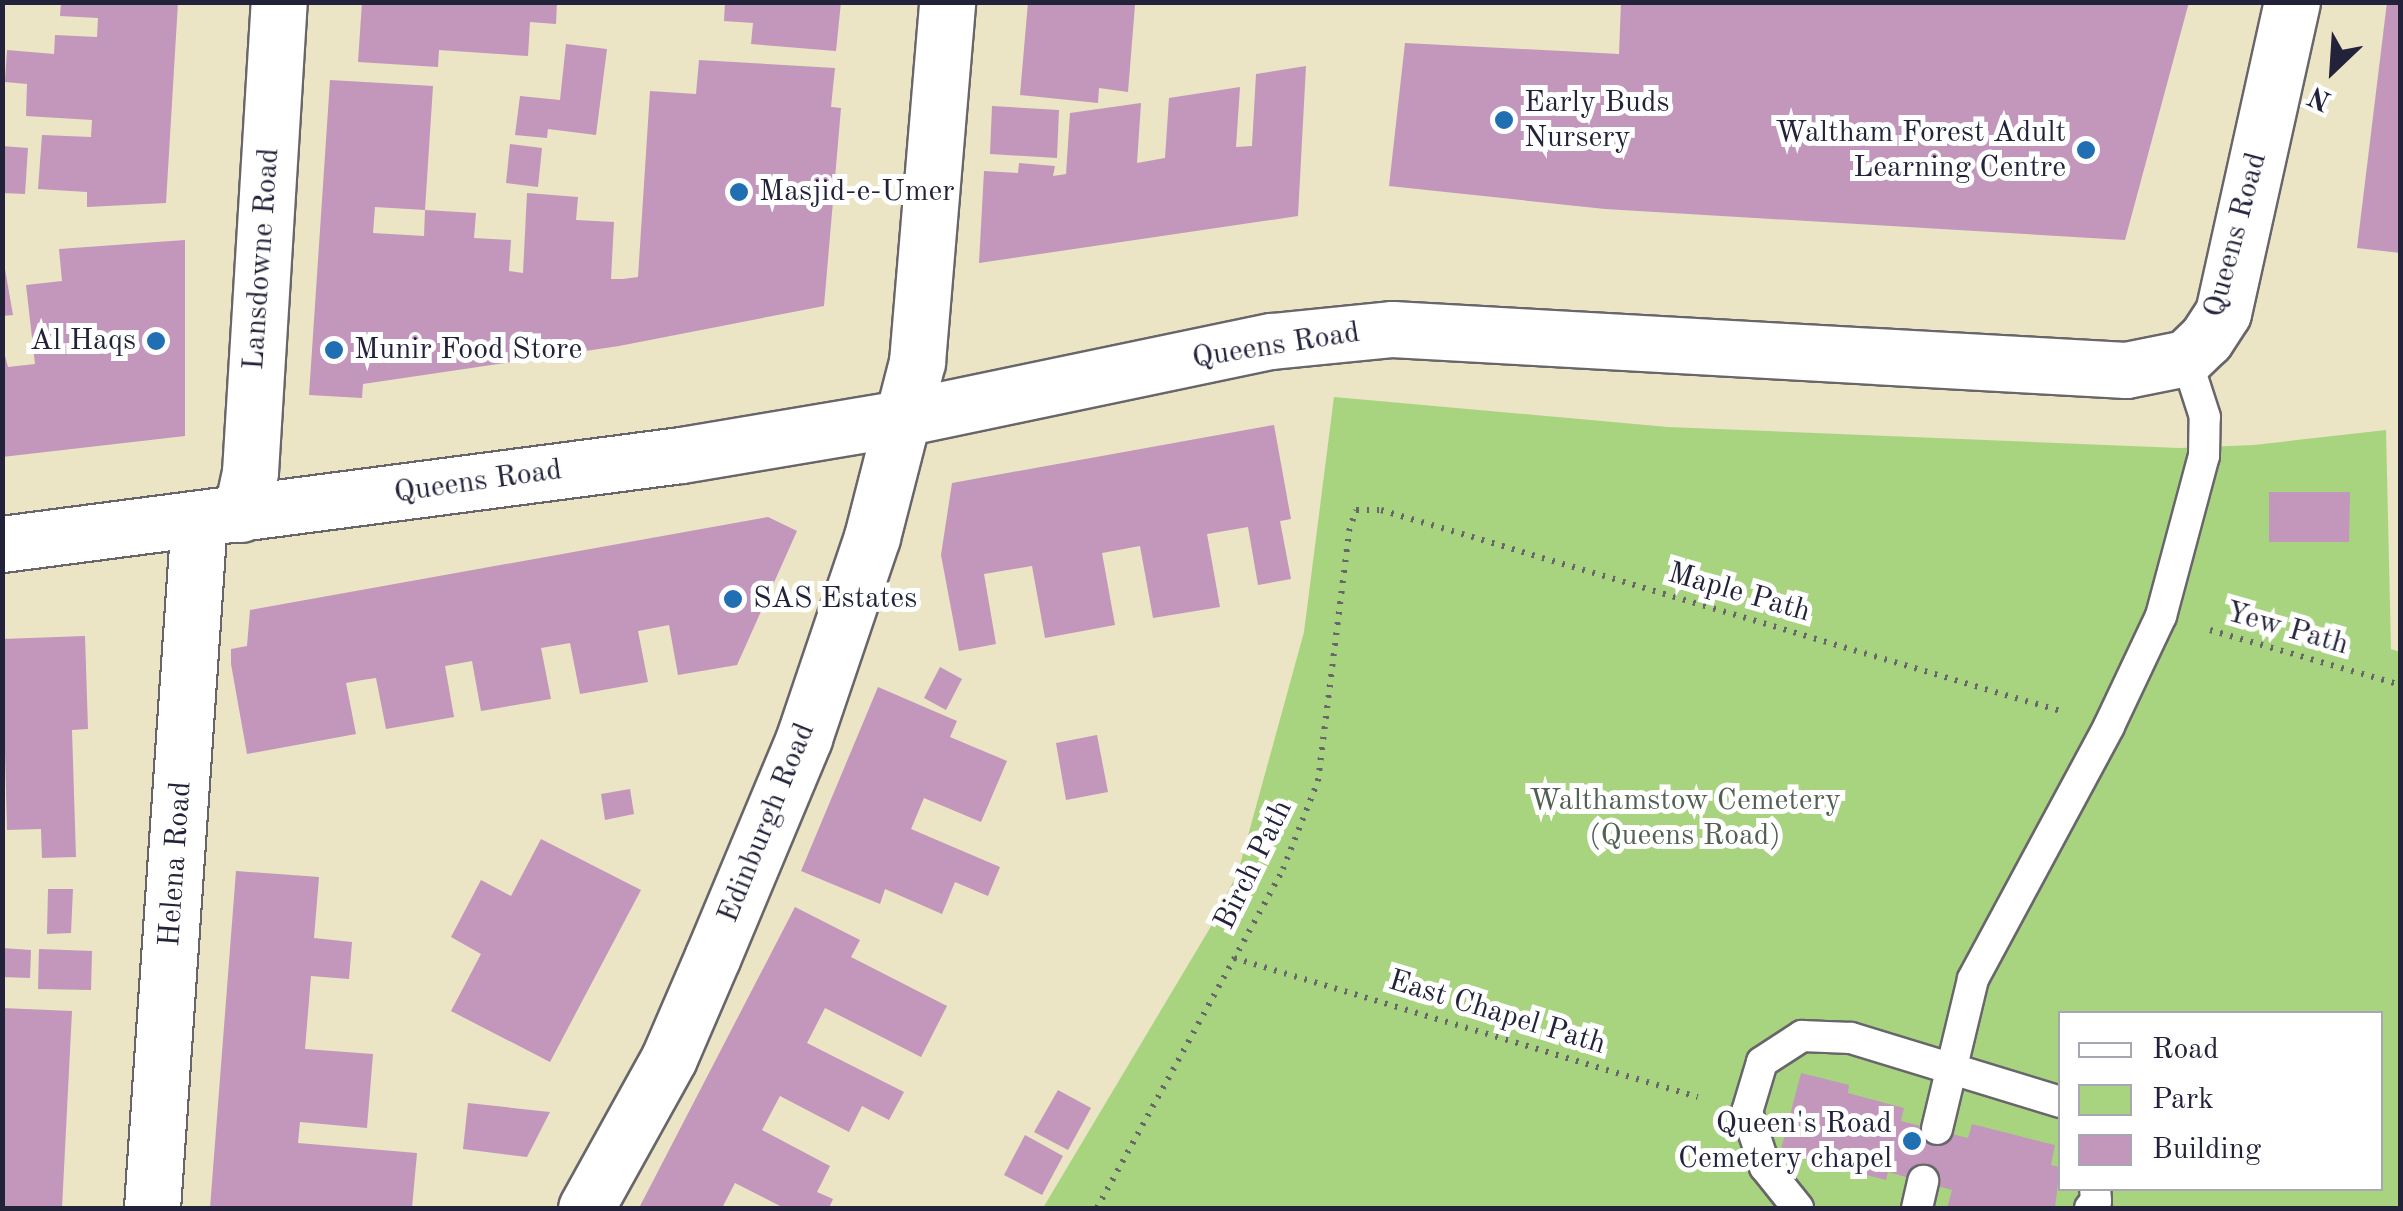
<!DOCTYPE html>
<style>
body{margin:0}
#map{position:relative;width:2403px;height:1211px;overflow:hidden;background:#ebe4c5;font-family:"Old Standard TT",serif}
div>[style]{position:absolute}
.green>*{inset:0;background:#a8d480}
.building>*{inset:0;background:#c297bb}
.path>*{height:6px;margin-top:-3px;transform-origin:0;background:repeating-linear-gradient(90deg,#68666b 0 2.5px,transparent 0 10.5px)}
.roads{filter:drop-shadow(2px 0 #68666b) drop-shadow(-2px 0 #68666b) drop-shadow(0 2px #68666b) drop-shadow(0 -2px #68666b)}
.service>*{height:30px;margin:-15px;padding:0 15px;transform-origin:15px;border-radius:15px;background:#fff}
.minor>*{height:55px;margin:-27.5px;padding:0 27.5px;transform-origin:27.5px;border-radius:27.5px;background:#fff}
.tertiary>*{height:55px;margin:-27.5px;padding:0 27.5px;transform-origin:27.5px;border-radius:27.5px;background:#fff}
.dots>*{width:28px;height:28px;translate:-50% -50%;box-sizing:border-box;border:5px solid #fff;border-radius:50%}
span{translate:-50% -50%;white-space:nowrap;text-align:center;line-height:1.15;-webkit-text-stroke:10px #fff;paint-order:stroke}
.poi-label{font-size:30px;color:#22223b}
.left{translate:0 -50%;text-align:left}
.right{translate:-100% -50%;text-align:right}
.street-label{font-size:30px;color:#22223b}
.park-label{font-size:30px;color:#516053}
.frame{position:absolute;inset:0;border:5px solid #22223b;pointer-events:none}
.legend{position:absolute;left:2058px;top:1011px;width:325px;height:180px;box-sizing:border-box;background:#fff;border:2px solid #a7a7b1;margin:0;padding:12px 18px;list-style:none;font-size:30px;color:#22223b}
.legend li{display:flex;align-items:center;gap:20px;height:50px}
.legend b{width:50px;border:2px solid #a7a7b1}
.north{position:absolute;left:2283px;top:20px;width:100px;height:100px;-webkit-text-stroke:8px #fff;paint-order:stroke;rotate:205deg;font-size:28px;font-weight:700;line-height:40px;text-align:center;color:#22223b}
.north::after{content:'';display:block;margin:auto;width:35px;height:45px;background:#22223b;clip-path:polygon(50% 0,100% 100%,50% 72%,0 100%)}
</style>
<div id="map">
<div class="green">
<i style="clip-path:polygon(evenodd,1334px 397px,1668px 427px,2179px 448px,2254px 445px,2386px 430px,2391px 649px,2400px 652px,2400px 1208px,1043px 1208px,1210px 928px,1238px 872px,1304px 632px,1334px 397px,2060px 1014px,2380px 1014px,2380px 1188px,2060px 1188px,2060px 1014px)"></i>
</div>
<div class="building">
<i style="clip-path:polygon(61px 2px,178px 2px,166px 203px,87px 207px,87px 192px,38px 189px,42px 135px,91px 137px,92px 120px,26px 116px,27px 84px,5px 82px,7px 50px,54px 54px,55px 35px,97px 37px,98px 18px,60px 16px)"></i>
<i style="clip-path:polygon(362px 2px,557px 2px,556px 24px,530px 22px,528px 56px,439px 50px,438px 67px,358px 62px)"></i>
<i style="clip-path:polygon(725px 2px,841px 2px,836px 51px,751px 44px,753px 23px,724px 21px)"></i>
<i style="clip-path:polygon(1028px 2px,1135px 5px,1128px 92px,1099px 88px,1098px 103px,1020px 95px)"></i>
<i style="clip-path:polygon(1621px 2px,2189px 2px,2125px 240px,1605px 209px,1389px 186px,1405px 43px,1619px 54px)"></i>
<i style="clip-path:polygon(2387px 2px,2400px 2px,2400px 253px,2357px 248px)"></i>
<i style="clip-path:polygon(566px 44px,607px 49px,596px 135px,548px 129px,547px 138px,515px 135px,520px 96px,560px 100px)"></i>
<i style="clip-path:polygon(evenodd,699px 60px,835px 68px,831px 107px,841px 108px,824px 306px,619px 346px,363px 384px,362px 398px,309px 395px,330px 80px,433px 86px,425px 210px,476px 213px,474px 238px,511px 240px,509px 271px,523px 273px,527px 193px,578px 197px,576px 220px,614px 222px,611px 279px,623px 279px,638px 277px,650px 91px,696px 94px,699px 60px,375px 207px,425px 210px,424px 236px,373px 233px,375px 207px)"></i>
<i style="clip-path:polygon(1306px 66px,1298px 216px,979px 263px,984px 171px,1018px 173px,1019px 163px,1055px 166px,1053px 176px,1066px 174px,1070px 113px,1141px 103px,1137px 163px,1165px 158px,1169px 98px,1240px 87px,1236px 147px,1252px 146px,1256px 74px)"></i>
<i style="clip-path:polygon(992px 106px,1059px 110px,1057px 158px,990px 154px)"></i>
<i style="clip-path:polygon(510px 144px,542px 148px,538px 187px,506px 183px)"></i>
<i style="clip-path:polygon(2px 146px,28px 148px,25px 194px,2px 193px)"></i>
<i style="clip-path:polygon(185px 240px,185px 436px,2px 457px,2px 345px,8px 367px,35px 364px,26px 285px,62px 281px,59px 249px)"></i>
<i style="clip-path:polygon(2px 252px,13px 315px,2px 316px)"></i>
<i style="clip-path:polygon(1274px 425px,1291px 519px,1280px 521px,1291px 579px,1258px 585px,1248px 527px,1207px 534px,1220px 607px,1153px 618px,1140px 546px,1102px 553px,1115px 625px,1045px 638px,1032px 566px,984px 574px,996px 644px,959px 651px,941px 555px,952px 483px)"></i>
<i style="clip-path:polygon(2269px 492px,2350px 492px,2349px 542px,2269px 542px)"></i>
<i style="clip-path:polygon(768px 517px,797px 531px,737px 665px,678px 675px,669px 625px,638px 631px,648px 682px,580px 694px,570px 643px,541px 648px,551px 699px,481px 711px,472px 661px,445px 666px,454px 717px,386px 729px,376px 678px,362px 680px,346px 683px,356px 734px,247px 754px,231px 664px,231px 649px,247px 646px,250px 610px)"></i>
<i style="clip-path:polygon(85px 636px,88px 729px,72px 730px,76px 857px,42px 858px,41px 829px,7px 830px,2px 639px)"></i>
<i style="clip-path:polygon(940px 667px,962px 679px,946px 710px,924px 698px)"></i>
<i style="clip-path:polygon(878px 687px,957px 721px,950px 737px,1007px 761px,981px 822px,924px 798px,911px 829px,1000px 867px,988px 896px,955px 882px,942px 914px,885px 889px,880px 904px,801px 871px)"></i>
<i style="clip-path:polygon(1097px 735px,1108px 792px,1066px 800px,1056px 743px)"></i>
<i style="clip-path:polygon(630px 789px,634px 814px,605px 820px,601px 794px)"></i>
<i style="clip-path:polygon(541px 839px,641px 890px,550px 1062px,451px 1011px,481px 954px,451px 937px,481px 880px,511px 896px)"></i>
<i style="clip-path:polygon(236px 871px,319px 877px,314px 938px,352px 942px,349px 979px,311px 976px,305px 1049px,373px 1054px,367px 1128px,300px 1122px,298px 1143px,417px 1153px,412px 1208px,210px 1208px)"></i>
<i style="clip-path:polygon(48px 889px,73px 889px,71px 933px,47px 934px)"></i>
<i style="clip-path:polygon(795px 907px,860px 940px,851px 957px,947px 1006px,921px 1057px,825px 1008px,807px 1043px,904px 1092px,889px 1120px,862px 1106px,849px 1132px,780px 1096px,762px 1130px,830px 1166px,817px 1192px,833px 1199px,829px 1208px,784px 1208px,735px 1183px,722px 1208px,639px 1208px)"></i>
<i style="clip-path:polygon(2px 948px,31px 950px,30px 978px,2px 977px)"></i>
<i style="clip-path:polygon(39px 949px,92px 951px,91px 990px,38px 989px)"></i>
<i style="clip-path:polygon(2px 1008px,72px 1011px,62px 1208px,2px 1208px)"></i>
<i style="clip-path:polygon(1801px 1073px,1849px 1085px,1848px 1093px,1904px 1108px,1901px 1121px,1968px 1138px,1972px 1124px,2055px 1145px,2051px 1165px,2060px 1167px,2055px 1208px,1947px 1208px,1952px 1190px,1888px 1172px,1886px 1180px,1780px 1153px)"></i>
<i style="clip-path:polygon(1058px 1090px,1091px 1108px,1068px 1150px,1034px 1132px)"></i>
<i style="clip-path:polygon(468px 1103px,550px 1112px,527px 1157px,463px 1149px)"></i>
<i style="clip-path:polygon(1025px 1135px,1063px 1156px,1042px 1195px,1004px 1175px)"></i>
</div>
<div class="path">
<i style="left:2210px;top:630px;width:198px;rotate:16.1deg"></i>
<i style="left:1234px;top:958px;width:484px;rotate:16.7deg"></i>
<i style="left:1097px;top:1208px;width:387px;rotate:-61.2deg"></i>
<i style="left:1283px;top:869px;width:95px;rotate:-68.3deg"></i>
<i style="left:1318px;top:781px;width:252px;rotate:-82.9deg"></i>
<i style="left:1349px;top:531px;width:22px;rotate:-72deg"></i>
<i style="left:1356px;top:510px;width:25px"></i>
<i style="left:1381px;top:510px;width:708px;rotate:16.49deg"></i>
</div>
<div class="roads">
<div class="service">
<i style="left:1937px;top:1129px;width:154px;rotate:-76.5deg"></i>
<i style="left:1973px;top:979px;width:287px;rotate:-61.7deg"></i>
<i style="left:2109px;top:726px;width:122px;rotate:-64.7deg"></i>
<i style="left:2161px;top:616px;width:166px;rotate:-75deg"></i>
<i style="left:2204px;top:456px;width:39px;rotate:-89deg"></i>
<i style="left:2205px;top:417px;width:62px;rotate:-107.9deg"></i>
<i style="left:1798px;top:1208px;width:53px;rotate:-128.8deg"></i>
<i style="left:1765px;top:1167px;width:58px;rotate:-108.1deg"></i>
<i style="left:1747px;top:1112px;width:52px;rotate:-73.3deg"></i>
<i style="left:1762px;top:1062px;width:48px;rotate:-33deg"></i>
<i style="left:1802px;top:1036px;width:49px;rotate:2.3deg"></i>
<i style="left:1851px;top:1038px;width:219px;rotate:17deg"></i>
<i style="left:1917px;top:1208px;width:28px;rotate:-77deg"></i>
<i style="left:2090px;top:1208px;width:9px;rotate:-49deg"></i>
<i style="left:2096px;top:1201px;width:13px;rotate:-94deg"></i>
</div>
<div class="minor">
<i style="left:241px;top:514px;width:43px;rotate:-77.9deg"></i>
<i style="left:250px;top:472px;width:471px;rotate:-86.5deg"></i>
<i style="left:152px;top:1208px;width:691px;rotate:-86.1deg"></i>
<i style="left:586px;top:1208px;width:171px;rotate:-61deg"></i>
<i style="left:669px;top:1058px;width:111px;rotate:-66.7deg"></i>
<i style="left:713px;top:956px;width:236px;rotate:-67.3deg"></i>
<i style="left:804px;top:738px;width:212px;rotate:-71.3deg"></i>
<i style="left:872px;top:537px;width:181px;rotate:-75.6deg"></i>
<i style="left:917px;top:362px;width:361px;rotate:-85.2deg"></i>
</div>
<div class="tertiary">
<i style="left:2px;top:544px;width:685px;rotate:-7.47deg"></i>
<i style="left:681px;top:455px;width:224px;rotate:-9.5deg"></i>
<i style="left:902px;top:418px;width:378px;rotate:-11.8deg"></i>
<i style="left:1272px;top:341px;width:121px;rotate:-5.7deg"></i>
<i style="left:1392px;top:329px;width:735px;rotate:3.2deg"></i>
<i style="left:2126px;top:370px;width:61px;rotate:-11.3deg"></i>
<i style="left:2186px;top:358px;width:28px;rotate:-44deg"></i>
<i style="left:2206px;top:339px;width:31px;rotate:-57deg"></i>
<i style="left:2223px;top:313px;width:319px;rotate:-77.5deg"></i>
</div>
</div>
<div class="dots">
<i style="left:1504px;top:120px;background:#1f6fb2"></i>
<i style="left:2086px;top:150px;background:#1f6fb2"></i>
<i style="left:739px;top:192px;background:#1f6fb2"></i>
<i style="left:156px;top:341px;background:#1f6fb2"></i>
<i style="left:334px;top:350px;background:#1f6fb2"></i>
<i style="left:733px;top:599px;background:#1f6fb2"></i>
<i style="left:1912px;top:1141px;background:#1f6fb2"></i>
</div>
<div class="poi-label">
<span class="left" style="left:1524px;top:120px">Early Buds<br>Nursery</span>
<span class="right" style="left:2066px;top:150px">Waltham Forest Adult<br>Learning Centre</span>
<span class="left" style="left:759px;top:192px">Masjid-e-Umer</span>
<span class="right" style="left:136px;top:341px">Al Haqs</span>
<span class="left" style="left:354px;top:350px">Munir Food Store</span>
<span class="left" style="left:753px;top:599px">SAS Estates</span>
<span class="right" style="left:1892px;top:1141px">Queen's Road<br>Cemetery chapel</span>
</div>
<div class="street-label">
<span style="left:2236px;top:235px;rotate:-75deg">Queens Road</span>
<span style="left:262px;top:259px;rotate:-86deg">Lansdowne Road</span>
<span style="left:1276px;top:346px;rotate:-9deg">Queens Road</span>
<span style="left:478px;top:482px;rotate:-8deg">Queens Road</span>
<span style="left:1739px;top:593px;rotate:16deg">Maple Path</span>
<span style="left:2287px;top:629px;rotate:16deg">Yew Path</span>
<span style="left:767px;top:823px;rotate:-68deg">Edinburgh Road</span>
<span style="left:176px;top:864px;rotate:-86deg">Helena Road</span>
<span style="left:1254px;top:865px;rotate:-64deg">Birch Path</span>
<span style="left:1497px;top:1013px;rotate:17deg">East Chapel Path</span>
</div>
<div class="park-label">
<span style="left:1685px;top:818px">Walthamstow Cemetery<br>(Queens Road)</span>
</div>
<div class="frame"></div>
<ul class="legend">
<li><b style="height:12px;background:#fff"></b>Road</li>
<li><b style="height:28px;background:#a8d480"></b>Park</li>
<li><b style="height:28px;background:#c297bb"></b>Building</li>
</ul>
<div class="north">N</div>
</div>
